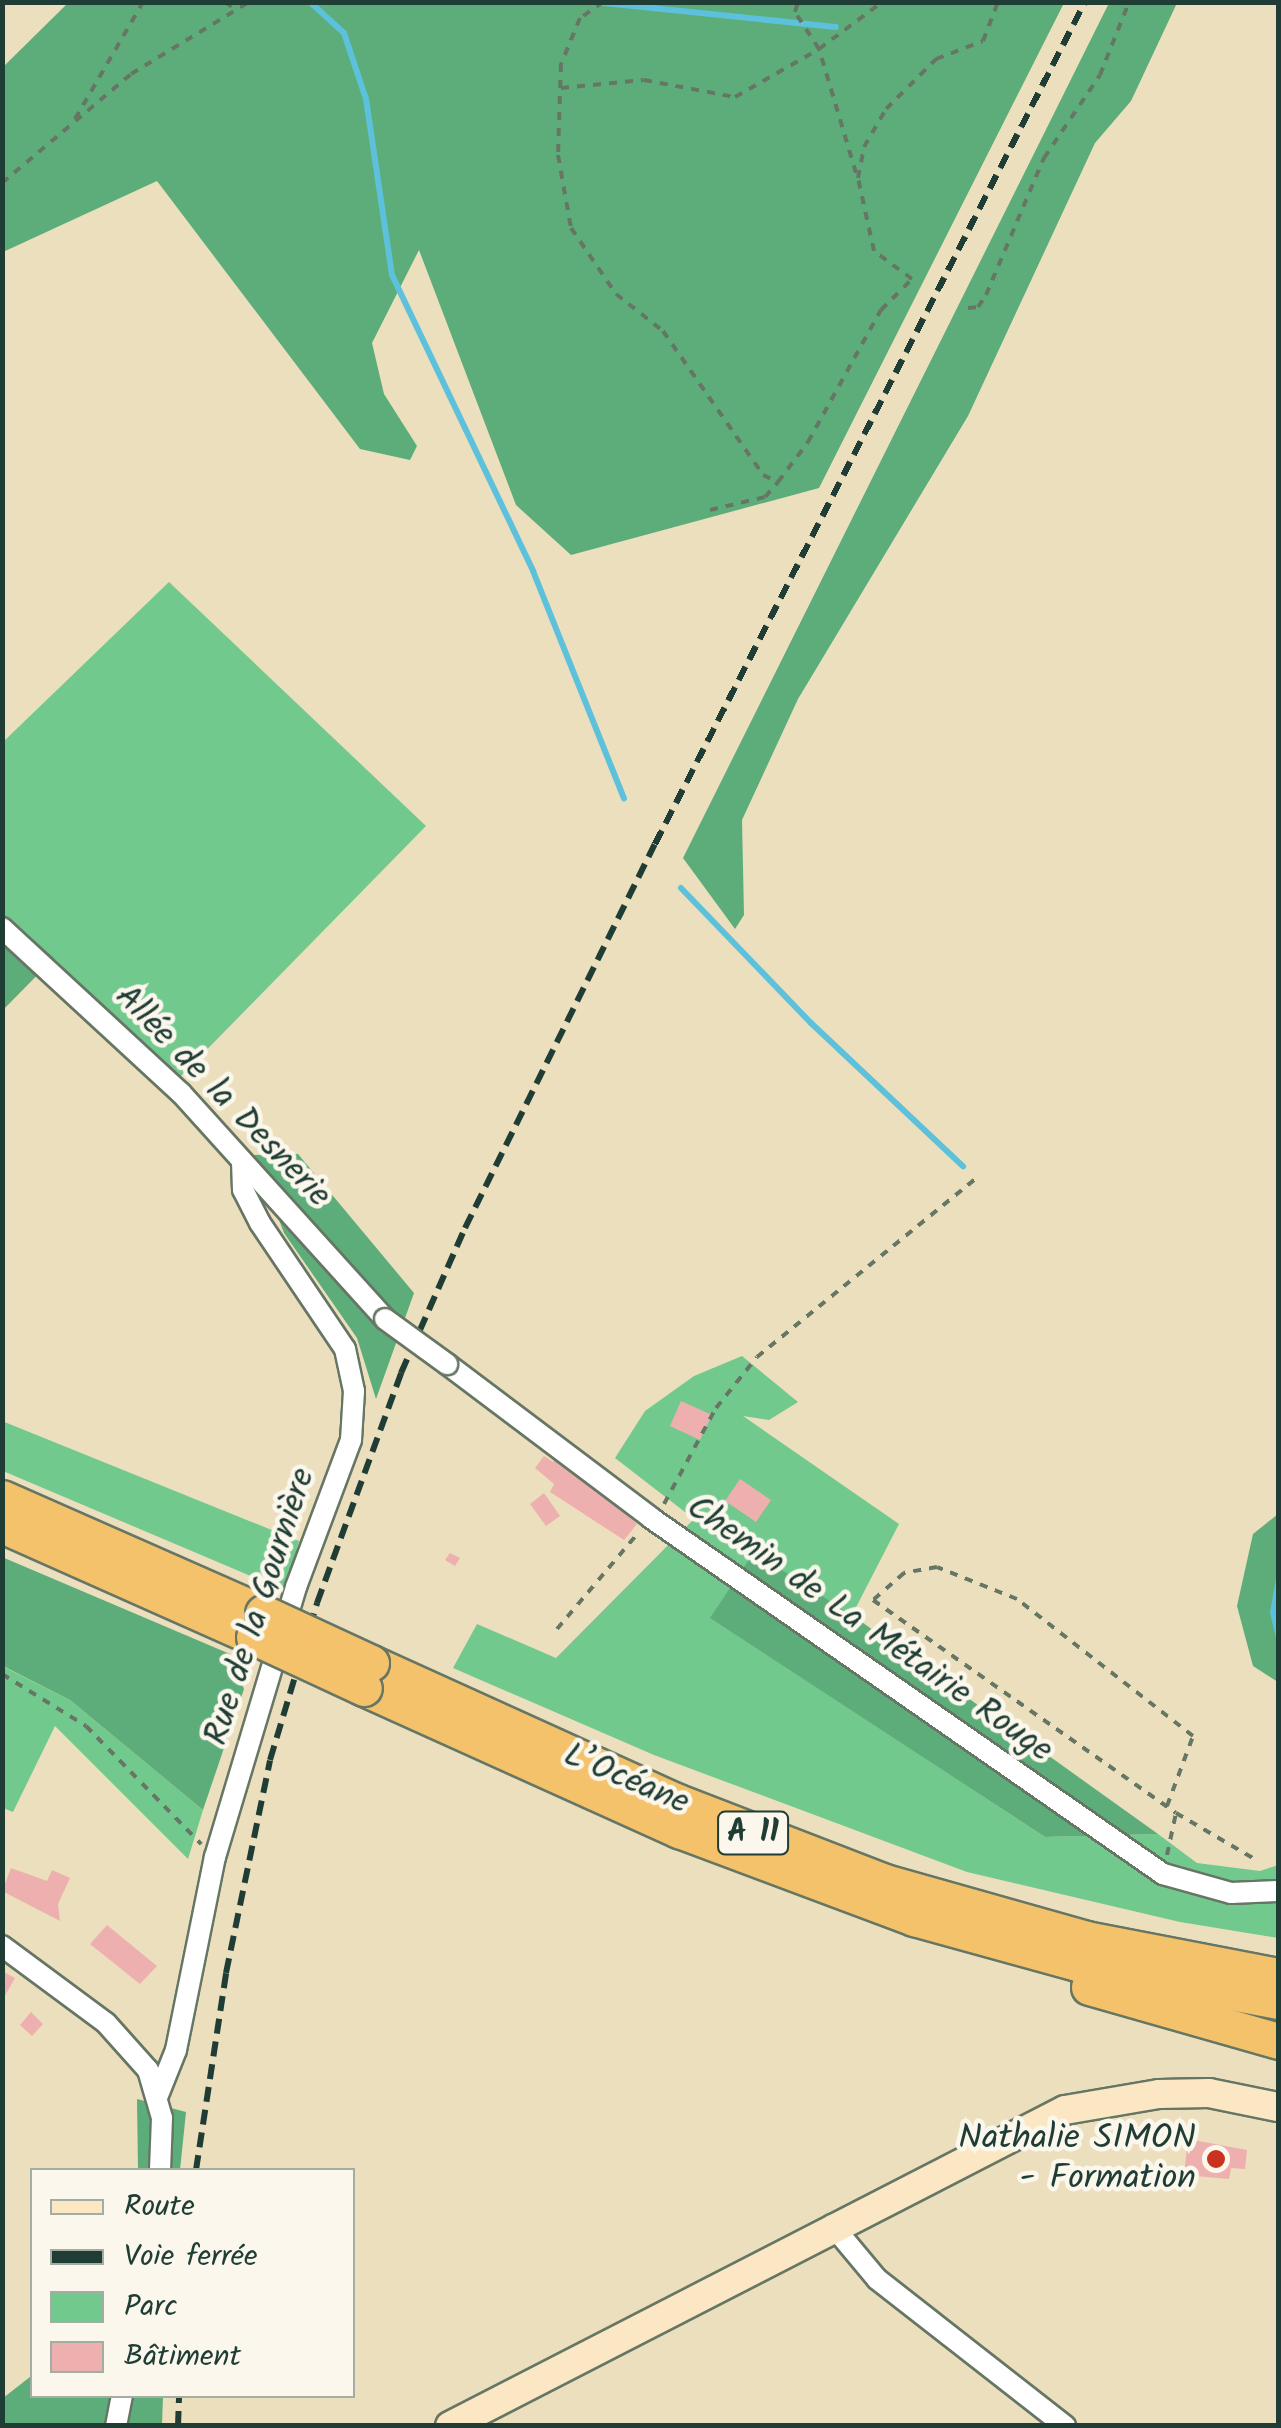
<!DOCTYPE html>
<meta charset="utf-8">
<style>
body{margin:0}
#map{position:relative;width:1281px;height:2428px;overflow:hidden;background:#ebdfbd;font-family:Kalam,sans-serif}
div>[style]{position:absolute}
.green>*{inset:0;background:#71c98e}
.forest>*{inset:0;background:#5cad79}
.water>*{inset:0;background:#5dc1db}
.stream>*{height:6px;margin:-3px;padding:0 3px;transform-origin:3px;border-radius:3px;background:#5dc1db}
.building>*{inset:0;background:#eeb0af}
.path>*{height:4px;margin-top:-2px;transform-origin:0;background:repeating-linear-gradient(90deg,#667664 0 8px,transparent 0 16px)}
.roads{filter:drop-shadow(2px 0 #667664) drop-shadow(-2px 0 #667664) drop-shadow(0 2px #667664) drop-shadow(0 -2px #667664)}
.street>*{height:20px;margin:-10px;padding:0 10px;transform-origin:10px;border-radius:10px;background:#fff}
.secondary>*{height:28px;margin:-14px;padding:0 14px;transform-origin:14px;border-radius:14px;background:#fbe7c3}
.highway>*{height:35px;margin:-17.5px;padding:0 17.5px;transform-origin:17.5px;border-radius:17.5px;background:#f4c26a}
.rail>*{height:6px;margin-top:-3px;transform-origin:0;background:repeating-linear-gradient(90deg,#1f3d34 0 15px,transparent 0 23px)}
.bridges{filter:drop-shadow(2px 0 #667664) drop-shadow(-2px 0 #667664) drop-shadow(0 2px #667664) drop-shadow(0 -2px #667664)}
.street-bridge>*{height:20px;margin:-10px;padding:0 10px;transform-origin:10px;border-radius:10px;background:#fff}
.highway-bridge>*{height:35px;margin:-17.5px;padding:0 17.5px;transform-origin:17.5px;border-radius:17.5px;background:#f4c26a}
.dots>*{width:28px;height:28px;translate:-50% -50%;box-sizing:border-box;border:5px solid #fbf7ec;border-radius:50%}
span{translate:-50% -50%;white-space:nowrap;text-align:center;line-height:1.15;-webkit-text-stroke:9px #fbf7ec;paint-order:stroke}
.shield-label span{padding:2px 8px;background:#fbf7ec;border:2px solid;border-radius:8px;-webkit-text-stroke-width:0}
.shield-label{font-size:32px;color:#1f3d34;font-weight:700}
.street-label{font-size:35px;color:#1f3d34}
.poi-label{font-size:35px;color:#1f3d34}
.right{translate:-100% -50%;text-align:right}
.frame{position:absolute;inset:0;border:5px solid #1f3d34;pointer-events:none}
.legend{position:absolute;left:30px;top:2168px;width:325px;height:230px;box-sizing:border-box;background:#fbf7ec;border:2px solid #a3ada2;margin:0;padding:12px 18px;list-style:none;font-size:30px;color:#1f3d34}
.legend li{display:flex;align-items:center;gap:20px;height:50px}
.legend b{width:50px;border:2px solid #a3ada2}
</style>
<div id="map">
<div class="green">
<i style="clip-path:polygon(169px 582px,426px 826px,179px 1078px,3px 913px,3px 742px)"></i>
<i style="clip-path:polygon(742px 1356px,798px 1402px,769px 1420px,743px 1416px,899px 1524px,852px 1615px,754px 1553px,711px 1618px,1045px 1837px,1158px 1834px,1197px 1863px,1260px 1871px,1278px 1865px,1278px 1938px,1180px 1922px,967px 1872px,654px 1755px,453px 1668px,477px 1624px,556px 1658px,694px 1519px,615px 1458px,645px 1411px,694px 1376px)"></i>
<i style="clip-path:polygon(2px 1421px,299px 1541px,286px 1591px,3px 1471px)"></i>
<i style="clip-path:polygon(2px 1666px,70px 1700px,203px 1810px,188px 1859px,55px 1726px,13px 1812px,3px 1808px)"></i>
</div>
<div class="forest">
<i style="clip-path:polygon(68px 3px,68px 2px,1064px 3px,819px 488px,571px 555px,516px 505px,419px 250px,372px 343px,384px 394px,417px 446px,410px 460px,360px 449px,157px 181px,3px 252px,3px 67px)"></i>
<i style="clip-path:polygon(1109px 3px,1177px 3px,1131px 101px,1095px 143px,968px 416px,798px 699px,742px 820px,744px 915px,735px 929px,683px 858px)"></i>
<i style="clip-path:polygon(3px 913px,54px 958px,3px 1010px)"></i>
<i style="clip-path:polygon(298px 1154px,414px 1293px,376px 1399px,357px 1338px,284px 1233px,254px 1155px)"></i>
<i style="clip-path:polygon(1278px 1514px,1278px 1682px,1253px 1666px,1237px 1606px,1253px 1534px)"></i>
<i style="clip-path:polygon(754px 1552px,852px 1615px,1158px 1834px,1045px 1837px,710px 1618px)"></i>
<i style="clip-path:polygon(2px 1557px,230px 1654px,244px 1689px,203px 1810px,70px 1700px,3px 1666px)"></i>
<i style="clip-path:polygon(137px 2099px,186px 2112px,180px 2170px,138px 2170px)"></i>
<i style="clip-path:polygon(30px 2377px,32px 2396px,163px 2396px,162px 2425px,3px 2426px,3px 2398px)"></i>
</div>
<div class="water">
<i style="clip-path:polygon(1278px 1566px,1278px 1646px,1270px 1613px)"></i>
</div>
<div class="stream">
<i style="left:310px;top:2px;width:46px;rotate:42.4deg"></i>
<i style="left:344px;top:33px;width:70px;rotate:71.6deg"></i>
<i style="left:366px;top:99px;width:178px;rotate:81.6deg"></i>
<i style="left:392px;top:275px;width:328px;rotate:64.5deg"></i>
<i style="left:533px;top:571px;width:245px;rotate:68.2deg"></i>
<i style="left:594px;top:2px;width:243px;rotate:5.9deg"></i>
<i style="left:681px;top:888px;width:187px;rotate:46.1deg"></i>
<i style="left:811px;top:1023px;width:209px;rotate:43.3deg"></i>
</div>
<div class="building">
<i style="clip-path:polygon(186px 1051px,194px 1058px,181px 1070px,174px 1063px)"></i>
<i style="clip-path:polygon(681px 1401px,712px 1415px,700px 1440px,670px 1426px)"></i>
<i style="clip-path:polygon(544px 1456px,553px 1462px,557px 1456px,637px 1524px,624px 1540px,550px 1492px,554px 1484px,535px 1468px)"></i>
<i style="clip-path:polygon(740px 1479px,771px 1500px,756px 1522px,725px 1501px)"></i>
<i style="clip-path:polygon(544px 1493px,560px 1516px,546px 1526px,530px 1504px)"></i>
<i style="clip-path:polygon(450px 1553px,460px 1558px,455px 1566px,445px 1560px)"></i>
<i style="clip-path:polygon(11px 1868px,47px 1881px,52px 1870px,70px 1878px,58px 1904px,60px 1921px,2px 1891px)"></i>
<i style="clip-path:polygon(107px 1925px,157px 1966px,140px 1984px,90px 1944px)"></i>
<i style="clip-path:polygon(2px 1971px,15px 1978px,2px 2001px)"></i>
<i style="clip-path:polygon(31px 2012px,43px 2024px,32px 2036px,20px 2025px)"></i>
<i style="clip-path:polygon(1188px 2139px,1247px 2150px,1245px 2169px,1231px 2168px,1229px 2179px,1184px 2175px)"></i>
</div>
<div class="path">
<i style="left:225px;top:2px;width:14px;rotate:34deg"></i>
<i style="left:603px;top:2px;width:28px;rotate:145deg"></i>
<i style="left:580px;top:18px;width:50px;rotate:112.4deg"></i>
<i style="left:561px;top:64px;width:91px;rotate:91.9deg"></i>
<i style="left:558px;top:155px;width:74px;rotate:79.9deg"></i>
<i style="left:571px;top:228px;width:80px;rotate:55.7deg"></i>
<i style="left:616px;top:294px;width:60px;rotate:38.2deg"></i>
<i style="left:663px;top:331px;width:175px;rotate:55.2deg"></i>
<i style="left:763px;top:475px;width:17px;rotate:25deg"></i>
<i style="left:778px;top:482px;width:50px;rotate:-53.1deg"></i>
<i style="left:808px;top:442px;width:151px;rotate:-61.1deg"></i>
<i style="left:881px;top:310px;width:44px;rotate:-45deg"></i>
<i style="left:912px;top:279px;width:47px;rotate:-143.6deg"></i>
<i style="left:874px;top:251px;width:75px;rotate:-102.4deg"></i>
<i style="left:858px;top:178px;width:32px;rotate:-79deg"></i>
<i style="left:864px;top:147px;width:44px;rotate:-59.9deg"></i>
<i style="left:886px;top:109px;width:71px;rotate:-45deg"></i>
<i style="left:936px;top:59px;width:50px;rotate:-21deg"></i>
<i style="left:983px;top:41px;width:42px;rotate:-69deg"></i>
<i style="left:561px;top:88px;width:83px;rotate:-5.5deg"></i>
<i style="left:644px;top:80px;width:93px;rotate:10.6deg"></i>
<i style="left:735px;top:97px;width:97px;rotate:-29.7deg"></i>
<i style="left:819px;top:49px;width:44px;rotate:-123deg"></i>
<i style="left:795px;top:12px;width:10px;rotate:-73deg"></i>
<i style="left:75px;top:119px;width:135px;rotate:-59.8deg"></i>
<i style="left:856px;top:173px;width:129px;rotate:-106.6deg"></i>
<i style="left:819px;top:49px;width:79px;rotate:-36.7deg"></i>
<i style="left:2px;top:183px;width:169px;rotate:-40.2deg"></i>
<i style="left:131px;top:74px;width:138px;rotate:-31.4deg"></i>
<i style="left:968px;top:308px;width:10px;rotate:-6deg"></i>
<i style="left:978px;top:307px;width:14px;rotate:-56deg"></i>
<i style="left:986px;top:295px;width:149px;rotate:-67.1deg"></i>
<i style="left:1044px;top:158px;width:100px;rotate:-56deg"></i>
<i style="left:1100px;top:75px;width:79px;rotate:-68.3deg"></i>
<i style="left:710px;top:510px;width:57px;rotate:-13.3deg"></i>
<i style="left:765px;top:497px;width:20px;rotate:-49deg"></i>
<i style="left:664px;top:1504px;width:109px;rotate:-61.6deg"></i>
<i style="left:716px;top:1408px;width:65px;rotate:-51.2deg"></i>
<i style="left:757px;top:1357px;width:285px;rotate:-39.2deg"></i>
<i style="left:557px;top:1629px;width:126px;rotate:-49.8deg"></i>
<i style="left:2px;top:1674px;width:99px;rotate:31.8deg"></i>
<i style="left:86px;top:1726px;width:165px;rotate:45.7deg"></i>
<i style="left:1167px;top:1806px;width:75px;rotate:-69.6deg"></i>
<i style="left:1193px;top:1736px;width:223px;rotate:-142.1deg"></i>
<i style="left:1017px;top:1599px;width:86px;rotate:-158.2deg"></i>
<i style="left:937px;top:1567px;width:34px;rotate:170deg"></i>
<i style="left:904px;top:1573px;width:41px;rotate:138.9deg"></i>
<i style="left:873px;top:1600px;width:370px;rotate:35.1deg"></i>
<i style="left:1167px;top:1855px;width:43px;rotate:-77.9deg"></i>
<i style="left:1176px;top:1813px;width:93px;rotate:30.4deg"></i>
</div>
<div class="roads">
<div class="street">
<i style="left:2px;top:928px;width:243px;rotate:42.7deg"></i>
<i style="left:181px;top:1093px;width:304px;rotate:47.9deg"></i>
<i style="left:447px;top:1364px;width:256px;rotate:37deg"></i>
<i style="left:651px;top:1518px;width:624px;rotate:34.81deg"></i>
<i style="left:1163px;top:1874px;width:71px;rotate:15.6deg"></i>
<i style="left:1231px;top:1893px;width:47px;rotate:-2.4deg"></i>
<i style="left:2px;top:1946px;width:129px;rotate:36.5deg"></i>
<i style="left:106px;top:2023px;width:63px;rotate:48.2deg"></i>
<i style="left:148px;top:2070px;width:50px;rotate:73.7deg"></i>
<i style="left:162px;top:2118px;width:52px;rotate:92.2deg"></i>
<i style="left:158px;top:2095px;width:48px;rotate:-68.2deg"></i>
<i style="left:176px;top:2050px;width:197px;rotate:-78.6deg"></i>
<i style="left:215px;top:1857px;width:282px;rotate:-73.3deg"></i>
<i style="left:296px;top:1587px;width:157px;rotate:-69.5deg"></i>
<i style="left:351px;top:1440px;width:49px;rotate:-86.5deg"></i>
<i style="left:354px;top:1391px;width:43px;rotate:-102.1deg"></i>
<i style="left:345px;top:1349px;width:152px;rotate:-124deg"></i>
<i style="left:260px;top:1223px;width:37px;rotate:-117deg"></i>
<i style="left:243px;top:1190px;width:29px;rotate:-92deg"></i>
<i style="left:832px;top:2225px;width:70px;rotate:50.2deg"></i>
<i style="left:877px;top:2279px;width:239px;rotate:38deg"></i>
<i style="left:116px;top:2426px;width:31px;rotate:-79deg"></i>
</div>
<div class="secondary">
<i style="left:450px;top:2426px;width:691px;rotate:-27.2deg"></i>
<i style="left:1065px;top:2110px;width:95px;rotate:-9.7deg"></i>
<i style="left:1159px;top:2094px;width:50px;rotate:-1.1deg"></i>
<i style="left:1209px;top:2093px;width:70px;rotate:11.5deg"></i>
</div>
<div class="highway">
<i style="left:2px;top:1498px;width:285px;rotate:23.8deg"></i>
<i style="left:2px;top:1525px;width:276px;rotate:24deg"></i>
<i style="left:371px;top:1663px;width:334px;rotate:24.4deg"></i>
<i style="left:675px;top:1801px;width:225px;rotate:21.1deg"></i>
<i style="left:885px;top:1882px;width:209px;rotate:15.8deg"></i>
<i style="left:1086px;top:1939px;width:196px;rotate:10.9deg"></i>
<i style="left:364px;top:1688px;width:346px;rotate:24.3deg"></i>
<i style="left:679px;top:1830px;width:251px;rotate:20.5deg"></i>
<i style="left:914px;top:1918px;width:169px;rotate:15.4deg"></i>
<i style="left:1077px;top:1963px;width:205px;rotate:10.7deg"></i>
<i style="left:1089px;top:1987px;width:197px;rotate:15.9deg"></i>
</div>
</div>
<div class="rail">
<i style="left:196px;top:2170px;width:199px;rotate:-81.3deg"></i>
<i style="left:226px;top:1973px;width:217px;rotate:-78.3deg"></i>
<i style="left:270px;top:1760px;width:164px;rotate:-73.3deg"></i>
<i style="left:317px;top:1603px;width:245px;rotate:-69.9deg"></i>
<i style="left:401px;top:1373px;width:158px;rotate:-66.2deg"></i>
<i style="left:465px;top:1228px;width:428px;rotate:-63.7deg"></i>
<i style="left:655px;top:844px;width:945px;rotate:-62.95deg"></i>
<i style="left:178px;top:2426px;width:30px;rotate:-88deg"></i>
</div>
<div class="bridges">
<div class="street-bridge">
<i style="left:385px;top:1319px;width:77px;rotate:36deg"></i>
</div>
<div class="highway-bridge">
<i style="left:263px;top:1613px;width:119px;rotate:24.8deg"></i>
<i style="left:254px;top:1637px;width:121px;rotate:24.9deg"></i>
</div>
</div>
<div class="dots">
<i style="left:1216px;top:2159px;background:#c8321e"></i>
</div>
<div class="shield-label">
<span style="left:753px;top:1833px">A 11</span>
</div>
<div class="street-label">
<span style="left:222px;top:1097px;rotate:46deg">Allée de la Desnerie</span>
<span style="left:261px;top:1607px;rotate:-72deg">Rue de la Gournière</span>
<span style="left:869px;top:1630px;rotate:35deg">Chemin de La Métairie Rouge</span>
<span style="left:626px;top:1780px;rotate:23deg">L’Océane</span>
</div>
<div class="poi-label">
<span class="right" style="left:1196px;top:2159px">Nathalie SIMON<br>- Formation</span>
</div>
<div class="frame"></div>
<ul class="legend">
<li><b style="height:12px;background:#fbe7c3"></b>Route</li>
<li><b style="height:12px;background:#1f3d34"></b>Voie ferrée</li>
<li><b style="height:28px;background:#71c98e"></b>Parc</li>
<li><b style="height:28px;background:#eeb0af"></b>Bâtiment</li>
</ul>
</div>
